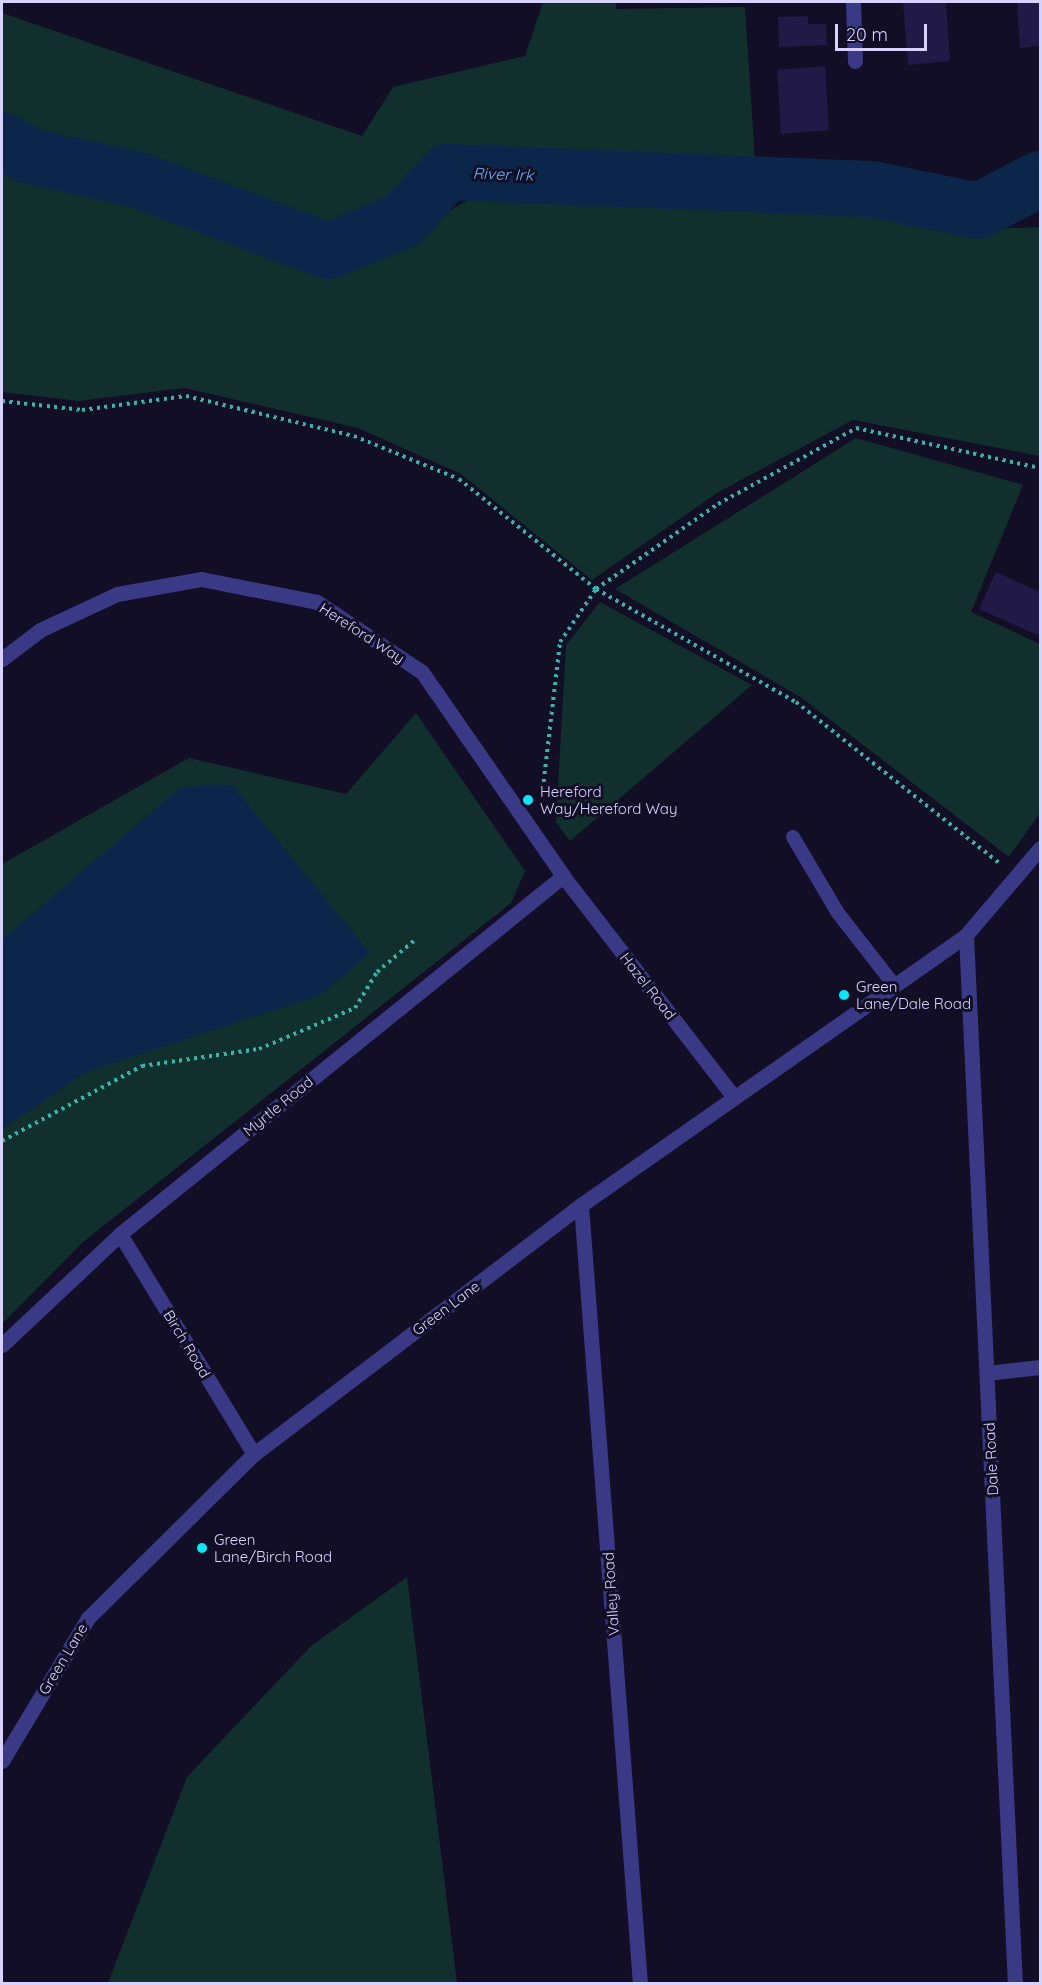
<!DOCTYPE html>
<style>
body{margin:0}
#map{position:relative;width:1042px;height:1985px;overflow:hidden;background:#120e25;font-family:Quicksand,sans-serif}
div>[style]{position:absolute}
.green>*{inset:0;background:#112f2d}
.water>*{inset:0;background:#0c264b}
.river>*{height:56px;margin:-28px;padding:0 28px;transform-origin:28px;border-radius:28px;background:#0c264b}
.building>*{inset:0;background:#221a46}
.path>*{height:4px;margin-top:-2px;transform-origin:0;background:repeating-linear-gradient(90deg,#2eb8ad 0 3px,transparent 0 7.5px)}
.service>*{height:14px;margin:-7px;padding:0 7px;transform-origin:7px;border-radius:7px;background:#3a3985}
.minor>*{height:15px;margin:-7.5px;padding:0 7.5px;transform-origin:7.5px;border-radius:7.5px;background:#3a3985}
.dots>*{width:16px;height:16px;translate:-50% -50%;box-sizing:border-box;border:3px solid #120e25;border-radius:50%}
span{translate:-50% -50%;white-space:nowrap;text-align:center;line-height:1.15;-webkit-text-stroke:6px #120e25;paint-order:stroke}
.street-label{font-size:15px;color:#d7d2ff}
.poi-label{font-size:15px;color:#d7d2ff}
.left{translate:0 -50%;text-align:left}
.water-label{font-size:16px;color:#60b9ff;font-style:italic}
.frame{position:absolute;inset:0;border:3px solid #d7d2ff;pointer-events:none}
.scale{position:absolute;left:835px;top:24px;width:92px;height:27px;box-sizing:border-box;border:3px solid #d7d2ff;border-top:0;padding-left:8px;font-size:18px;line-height:21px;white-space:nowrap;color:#d7d2ff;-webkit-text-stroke:4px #120e25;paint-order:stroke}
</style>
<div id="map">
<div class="green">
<i style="clip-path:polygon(543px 2px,616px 2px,616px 9px,745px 7px,755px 160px,465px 148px,431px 162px,388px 206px,357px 226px,325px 231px,151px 166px,35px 136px,2px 119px,2px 13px,362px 136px,393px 87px,525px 56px)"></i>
<i style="clip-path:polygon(2px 158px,26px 172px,127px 201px,290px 263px,320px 267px,345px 263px,404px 238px,478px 194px,796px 202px,989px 229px,1040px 227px,1040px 456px,853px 420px,717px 493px,592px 580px,461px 474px,358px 428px,184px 388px,79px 401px,2px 392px)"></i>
<i style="clip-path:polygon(856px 438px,1023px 485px,971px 612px,1040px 644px,1040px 813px,1009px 857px,802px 698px,615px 589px)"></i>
<i style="clip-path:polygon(600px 602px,752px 685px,570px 841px,556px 822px,566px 645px)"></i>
<i style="clip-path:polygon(416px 713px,525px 871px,511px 903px,83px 1242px,2px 1324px,2px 864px,189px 758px,346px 794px)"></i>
<i style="clip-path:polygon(407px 1577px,457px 1983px,108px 1983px,187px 1777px,311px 1646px)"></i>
</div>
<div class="water">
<i style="clip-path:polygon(232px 785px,370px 953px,320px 995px,86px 1072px,2px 1129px,2px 940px,181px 787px)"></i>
</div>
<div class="river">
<i style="left:2px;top:140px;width:32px;rotate:30deg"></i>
<i style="left:30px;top:156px;width:111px;rotate:12.5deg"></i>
<i style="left:138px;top:180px;width:203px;rotate:20.5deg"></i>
<i style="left:328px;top:251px;width:80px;rotate:-22.1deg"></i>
<i style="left:402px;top:221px;width:67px;rotate:-47.4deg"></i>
<i style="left:447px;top:172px;width:425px;rotate:2.3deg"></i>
<i style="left:872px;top:189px;width:108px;rotate:11.7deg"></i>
<i style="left:978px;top:211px;width:70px;rotate:-27.3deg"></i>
</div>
<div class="building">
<i style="clip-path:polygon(903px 2px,946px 2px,950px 61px,908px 65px)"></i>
<i style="clip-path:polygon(1017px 2px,1040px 2px,1040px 46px,1020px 48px)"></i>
<i style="clip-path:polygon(808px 16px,808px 24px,826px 24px,827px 45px,779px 47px,778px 17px)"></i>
<i style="clip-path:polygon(825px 66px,829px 130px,781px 134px,777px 70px)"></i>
<i style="clip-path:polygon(996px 572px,1040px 592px,1040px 636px,979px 609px)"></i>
</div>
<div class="path">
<i style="left:2px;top:401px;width:81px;rotate:6.4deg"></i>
<i style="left:82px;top:410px;width:105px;rotate:-7.7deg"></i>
<i style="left:186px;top:396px;width:173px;rotate:13.4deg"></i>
<i style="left:354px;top:436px;width:113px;rotate:22.3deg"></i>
<i style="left:459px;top:479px;width:176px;rotate:38.8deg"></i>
<i style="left:596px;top:589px;width:230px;rotate:29.5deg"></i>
<i style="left:796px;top:702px;width:259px;rotate:38.4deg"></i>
<i style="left:541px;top:804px;width:163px;rotate:-83.3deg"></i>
<i style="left:560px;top:642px;width:64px;rotate:-55.8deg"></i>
<i style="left:596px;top:589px;width:149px;rotate:-34.9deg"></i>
<i style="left:718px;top:504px;width:158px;rotate:-28.8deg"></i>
<i style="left:856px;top:428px;width:188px;rotate:12.3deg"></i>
<i style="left:2px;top:1141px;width:159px;rotate:-28.2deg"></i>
<i style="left:142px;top:1066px;width:118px;rotate:-8.3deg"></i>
<i style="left:259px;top:1049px;width:104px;rotate:-23.1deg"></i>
<i style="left:355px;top:1008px;width:42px;rotate:-58.6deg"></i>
<i style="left:377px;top:972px;width:51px;rotate:-40.2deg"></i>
</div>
<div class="service">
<i style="left:793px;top:837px;width:88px;rotate:59.4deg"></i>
<i style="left:838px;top:913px;width:91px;rotate:52.1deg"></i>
</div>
<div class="minor">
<i style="left:853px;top:2px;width:59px;rotate:88.1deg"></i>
<i style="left:2px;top:659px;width:48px;rotate:-37.3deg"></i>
<i style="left:40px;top:630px;width:85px;rotate:-25.1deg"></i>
<i style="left:117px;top:594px;width:85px;rotate:-10.1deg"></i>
<i style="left:201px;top:579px;width:118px;rotate:11.2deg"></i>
<i style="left:317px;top:602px;width:126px;rotate:33.7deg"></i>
<i style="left:422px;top:672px;width:248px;rotate:55.3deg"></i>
<i style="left:563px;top:876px;width:277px;rotate:52.3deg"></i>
<i style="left:966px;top:935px;width:1050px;rotate:87.33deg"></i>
<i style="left:581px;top:1205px;width:781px;rotate:85.67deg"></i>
<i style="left:120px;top:1234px;width:258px;rotate:58.7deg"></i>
<i style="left:2px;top:1345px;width:162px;rotate:-43.2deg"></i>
<i style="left:120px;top:1234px;width:570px;rotate:-38.94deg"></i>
<i style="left:987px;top:1373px;width:53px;rotate:-6.5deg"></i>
<i style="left:2px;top:1761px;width:167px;rotate:-59deg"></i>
<i style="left:88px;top:1618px;width:233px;rotate:-44.7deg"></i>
<i style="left:254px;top:1454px;width:411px;rotate:-37.3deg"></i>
<i style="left:581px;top:1205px;width:470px;rotate:-35deg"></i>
<i style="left:966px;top:935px;width:114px;rotate:-49.6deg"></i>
</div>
<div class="dots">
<i style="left:528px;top:800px;background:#00e9fd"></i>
<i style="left:844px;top:995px;background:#00e9fd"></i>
<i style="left:202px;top:1548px;background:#00e9fd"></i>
</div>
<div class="street-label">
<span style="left:362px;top:633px;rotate:33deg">Hereford Way</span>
<span style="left:648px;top:986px;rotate:52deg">Hazel Road</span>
<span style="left:278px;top:1106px;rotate:-39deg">Myrtle Road</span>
<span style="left:446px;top:1308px;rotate:-37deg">Green Lane</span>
<span style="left:187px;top:1344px;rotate:59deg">Birch Road</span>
<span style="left:991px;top:1459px;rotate:-93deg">Dale Road</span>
<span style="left:611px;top:1594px;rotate:-94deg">Valley Road</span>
<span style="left:63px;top:1659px;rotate:-59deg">Green Lane</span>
</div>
<div class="poi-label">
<span class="left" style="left:540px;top:800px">Hereford<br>Way/Hereford Way</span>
<span class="left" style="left:856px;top:995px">Green<br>Lane/Dale Road</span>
<span class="left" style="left:214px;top:1548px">Green<br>Lane/Birch Road</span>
</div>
<div class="water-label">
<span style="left:503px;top:174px;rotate:2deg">River Irk</span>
</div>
<div class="frame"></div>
<div class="scale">20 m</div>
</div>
